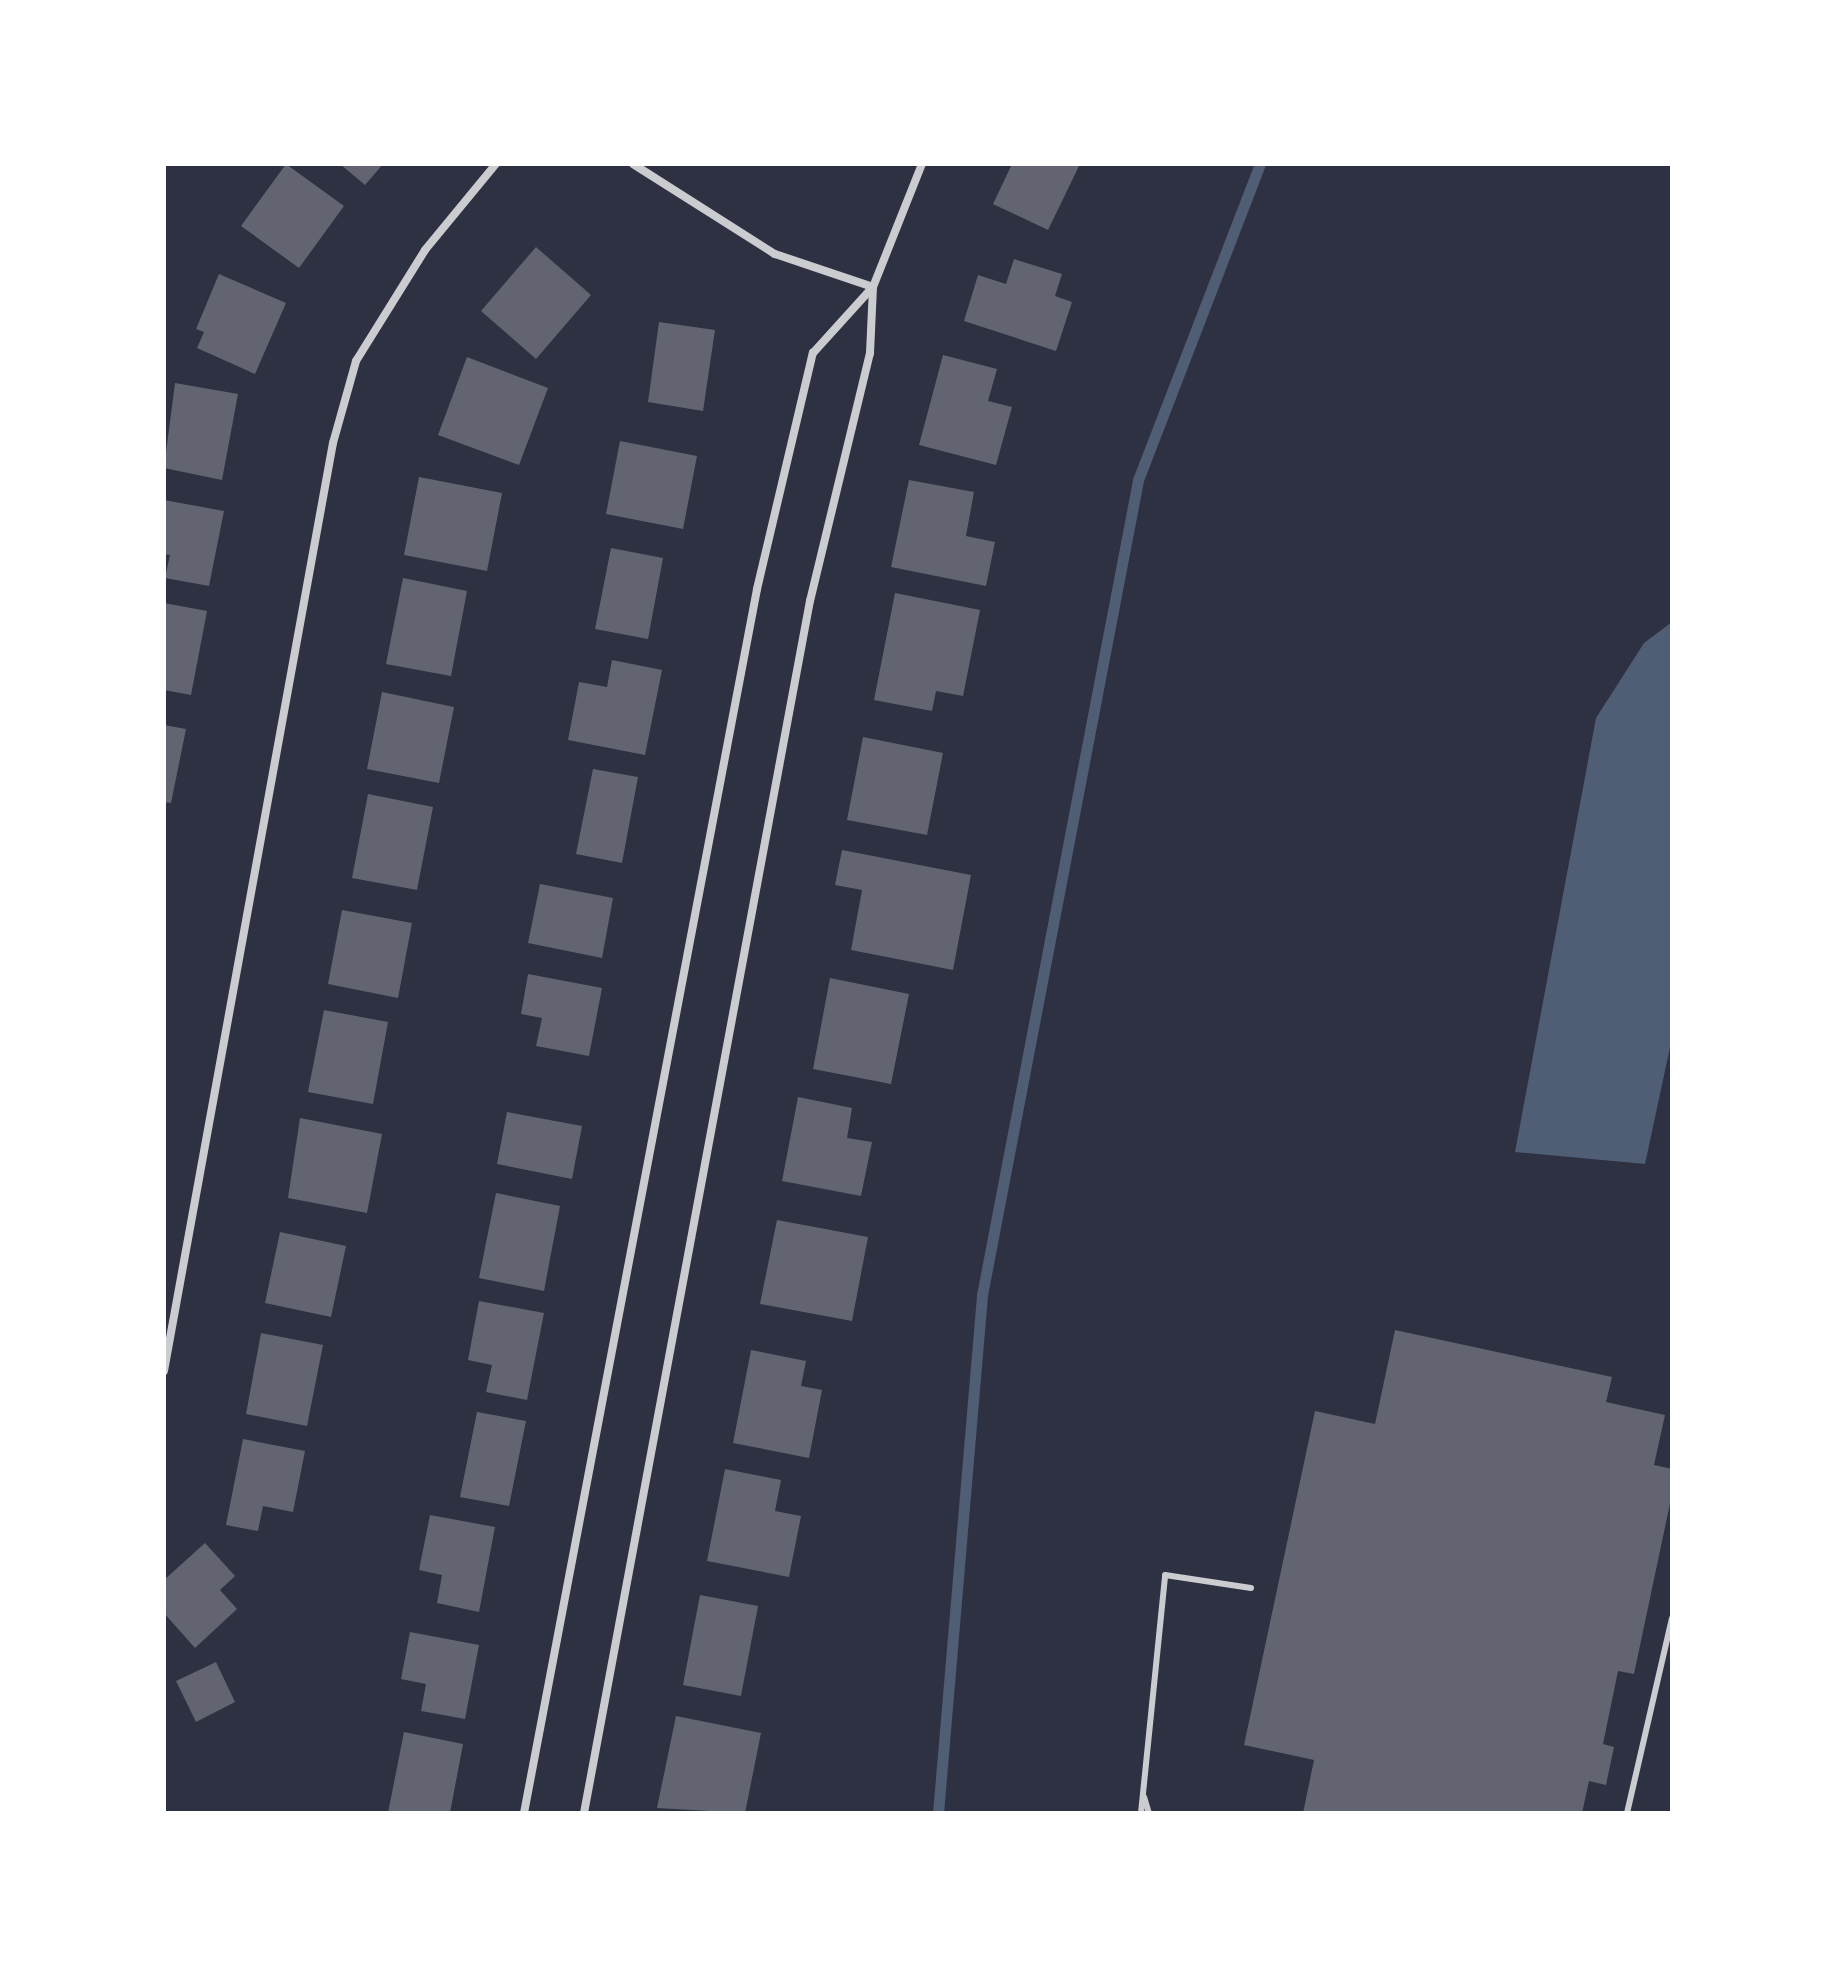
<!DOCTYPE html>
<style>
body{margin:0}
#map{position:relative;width:1836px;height:1977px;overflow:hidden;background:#2d3142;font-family:Roboto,sans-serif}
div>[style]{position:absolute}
.water>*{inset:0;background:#4f5d75}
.stream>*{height:11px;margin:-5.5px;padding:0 5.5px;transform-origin:5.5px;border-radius:5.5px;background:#4f5d75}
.building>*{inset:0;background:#626471}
.service>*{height:6px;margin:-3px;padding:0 3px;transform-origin:3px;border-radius:3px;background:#caccd0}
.minor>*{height:8px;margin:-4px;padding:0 4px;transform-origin:4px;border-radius:4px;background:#caccd0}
span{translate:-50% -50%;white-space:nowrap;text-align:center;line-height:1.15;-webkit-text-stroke:6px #fff;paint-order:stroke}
.frame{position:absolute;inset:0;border:166px solid #fff;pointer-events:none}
</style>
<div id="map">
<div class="water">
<i style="clip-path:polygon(1672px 622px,1672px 1038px,1645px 1164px,1515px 1152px,1596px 718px,1644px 643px)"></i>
</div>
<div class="stream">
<i style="left:938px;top:1813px;width:520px;rotate:-85.14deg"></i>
<i style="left:982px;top:1295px;width:830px;rotate:-79.16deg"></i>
<i style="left:1138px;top:480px;width:339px;rotate:-68.9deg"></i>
</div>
<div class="building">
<i style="clip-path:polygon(286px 164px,344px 206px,299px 268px,241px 226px)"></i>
<i style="clip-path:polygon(340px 164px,383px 164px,365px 185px)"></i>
<i style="clip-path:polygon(1012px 164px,1080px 164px,1048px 230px,993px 204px)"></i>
<i style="clip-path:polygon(536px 247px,591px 295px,536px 359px,481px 311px)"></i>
<i style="clip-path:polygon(1014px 259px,1062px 274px,1055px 296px,1072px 302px,1056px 351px,964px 321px,978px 275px,1006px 284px)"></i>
<i style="clip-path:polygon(219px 274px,286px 303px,255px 374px,197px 348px,204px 332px,196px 329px)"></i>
<i style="clip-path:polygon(659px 322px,715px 330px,703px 411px,648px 402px)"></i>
<i style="clip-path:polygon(943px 355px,997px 369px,988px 401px,1012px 407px,996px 465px,919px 445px)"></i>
<i style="clip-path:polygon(467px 357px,548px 388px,519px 465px,438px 435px)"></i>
<i style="clip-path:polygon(175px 383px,238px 394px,222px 480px,164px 468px)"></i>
<i style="clip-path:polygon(620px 441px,697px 456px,683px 529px,606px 514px)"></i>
<i style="clip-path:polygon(419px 477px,502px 493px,487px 571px,404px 555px)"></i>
<i style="clip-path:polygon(909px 480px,974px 492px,966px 536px,995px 542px,986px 586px,891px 567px)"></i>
<i style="clip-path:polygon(164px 500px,224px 511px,209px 586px,165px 578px,170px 555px,164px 554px)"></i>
<i style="clip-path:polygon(611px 548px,663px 558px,648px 639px,595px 629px)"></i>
<i style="clip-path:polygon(403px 578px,467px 591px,451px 676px,386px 664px)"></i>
<i style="clip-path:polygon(895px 593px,980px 610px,963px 696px,936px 691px,932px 711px,874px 700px)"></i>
<i style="clip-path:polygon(164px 603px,207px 611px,191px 695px,164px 690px)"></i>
<i style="clip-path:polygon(612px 660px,662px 670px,645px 755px,568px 740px,579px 682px,607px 687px)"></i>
<i style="clip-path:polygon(382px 692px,454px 707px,439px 783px,367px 769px)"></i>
<i style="clip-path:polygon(164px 725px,186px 729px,171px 803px,164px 802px)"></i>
<i style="clip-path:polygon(863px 737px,943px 753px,927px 835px,847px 820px)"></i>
<i style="clip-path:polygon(593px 769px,638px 777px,622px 863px,576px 854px)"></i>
<i style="clip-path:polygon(368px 794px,433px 807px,417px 890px,352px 878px)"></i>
<i style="clip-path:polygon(842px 850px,971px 875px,953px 970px,851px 950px,862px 890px,835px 885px)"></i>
<i style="clip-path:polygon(540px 884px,613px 898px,602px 958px,528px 943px)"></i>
<i style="clip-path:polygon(342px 910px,412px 923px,398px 998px,328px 984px)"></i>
<i style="clip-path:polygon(528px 974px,602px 988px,589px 1056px,536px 1046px,542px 1018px,521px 1014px)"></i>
<i style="clip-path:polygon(830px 978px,909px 994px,891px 1084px,813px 1069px)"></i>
<i style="clip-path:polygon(324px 1010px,388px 1022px,373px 1104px,308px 1092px)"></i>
<i style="clip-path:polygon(798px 1097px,852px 1108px,847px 1138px,872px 1142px,861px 1196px,782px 1181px)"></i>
<i style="clip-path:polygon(507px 1112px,582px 1126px,572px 1179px,497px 1164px)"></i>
<i style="clip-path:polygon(300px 1118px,382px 1134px,367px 1213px,288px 1198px)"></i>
<i style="clip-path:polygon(496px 1193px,560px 1206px,544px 1291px,479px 1278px)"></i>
<i style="clip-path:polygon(777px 1220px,868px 1237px,852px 1321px,760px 1304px)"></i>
<i style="clip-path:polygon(280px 1232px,346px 1246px,331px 1317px,265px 1303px)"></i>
<i style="clip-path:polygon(479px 1301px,544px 1313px,527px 1400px,486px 1392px,492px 1365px,468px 1360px)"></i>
<i style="clip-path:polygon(1395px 1330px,1612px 1377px,1606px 1402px,1665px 1415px,1654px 1465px,1672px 1469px,1672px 1494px,1634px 1674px,1618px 1671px,1603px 1744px,1614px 1747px,1606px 1785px,1589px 1781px,1582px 1813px,1303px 1813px,1314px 1760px,1244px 1745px,1315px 1411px,1375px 1424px)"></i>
<i style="clip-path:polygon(261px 1333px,323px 1345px,307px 1426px,246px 1414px)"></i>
<i style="clip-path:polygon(751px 1350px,806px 1361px,801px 1386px,822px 1390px,809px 1458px,733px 1443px)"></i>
<i style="clip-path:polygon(477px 1412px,526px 1421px,509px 1506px,460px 1497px)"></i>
<i style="clip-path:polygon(243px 1439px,305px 1451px,293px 1512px,263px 1506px,258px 1531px,226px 1525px)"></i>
<i style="clip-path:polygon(725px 1469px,781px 1480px,775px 1511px,801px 1516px,789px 1577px,707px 1561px)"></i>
<i style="clip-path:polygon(430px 1515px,495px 1527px,479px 1612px,437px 1603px,442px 1575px,419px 1570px)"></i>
<i style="clip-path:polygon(205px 1543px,235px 1576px,220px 1590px,237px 1609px,195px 1648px,164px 1613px,164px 1580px)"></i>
<i style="clip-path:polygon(700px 1595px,758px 1606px,741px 1696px,683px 1685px)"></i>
<i style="clip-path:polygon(410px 1632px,479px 1645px,465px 1719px,421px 1711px,426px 1684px,401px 1679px)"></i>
<i style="clip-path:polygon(216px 1662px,235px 1702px,196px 1722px,176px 1681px)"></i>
<i style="clip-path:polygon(676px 1716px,761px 1733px,745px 1813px,657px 1808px)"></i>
<i style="clip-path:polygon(404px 1732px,463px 1744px,450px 1813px,388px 1813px)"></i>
</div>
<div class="service">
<i style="left:1144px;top:1797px;width:17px;rotate:73deg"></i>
<i style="left:1141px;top:1813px;width:239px;rotate:-84.2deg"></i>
<i style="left:1165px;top:1575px;width:87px;rotate:8.6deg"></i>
<i style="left:1627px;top:1813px;width:200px;rotate:-77deg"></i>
</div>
<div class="minor">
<i style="left:633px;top:164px;width:168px;rotate:32.4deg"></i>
<i style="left:775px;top:254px;width:103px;rotate:18.6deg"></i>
<i style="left:164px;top:1371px;width:943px;rotate:-79.68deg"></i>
<i style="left:333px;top:443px;width:85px;rotate:-74.3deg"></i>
<i style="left:356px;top:361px;width:131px;rotate:-58.1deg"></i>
<i style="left:425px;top:250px;width:112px;rotate:-50.5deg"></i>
<i style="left:524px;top:1813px;width:1246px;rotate:-79.22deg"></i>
<i style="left:757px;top:589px;width:243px;rotate:-76.7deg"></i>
<i style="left:813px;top:353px;width:88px;rotate:-47.8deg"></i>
<i style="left:584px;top:1813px;width:1233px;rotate:-79.44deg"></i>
<i style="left:810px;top:601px;width:255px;rotate:-76.4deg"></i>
<i style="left:870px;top:353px;width:66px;rotate:-87.4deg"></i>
<i style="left:873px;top:287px;width:132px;rotate:-68.3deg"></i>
</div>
<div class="frame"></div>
</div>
